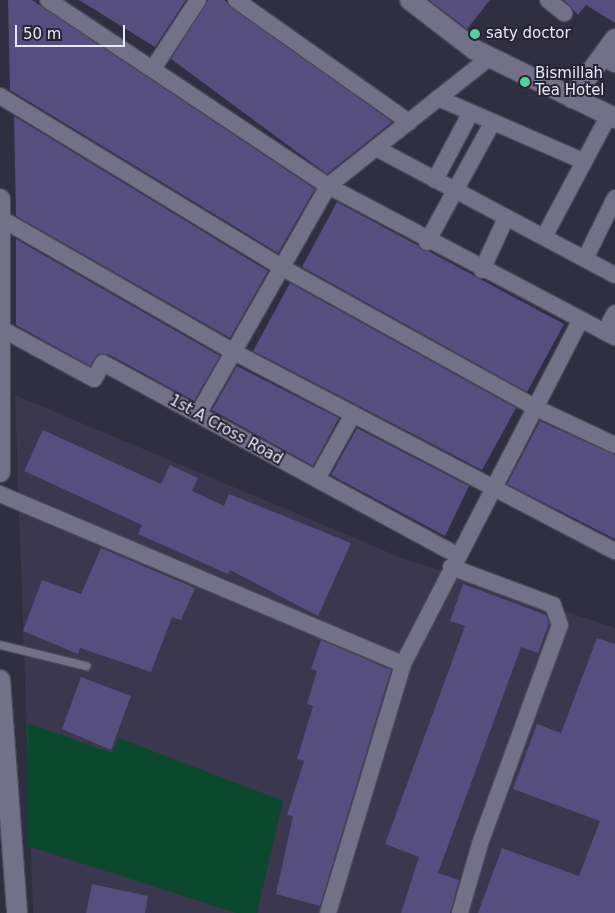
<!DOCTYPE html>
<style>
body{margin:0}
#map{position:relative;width:615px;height:913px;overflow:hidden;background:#302e41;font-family:"DejaVu Sans",sans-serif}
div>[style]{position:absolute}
.built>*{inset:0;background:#3a374f}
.green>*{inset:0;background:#0b492f}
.building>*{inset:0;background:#554e7f}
.roads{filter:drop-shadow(1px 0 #4a4959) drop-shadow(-1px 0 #4a4959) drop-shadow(0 1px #4a4959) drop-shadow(0 -1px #4a4959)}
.service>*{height:8px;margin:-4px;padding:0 4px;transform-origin:4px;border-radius:4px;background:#737187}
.minor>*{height:16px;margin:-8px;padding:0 8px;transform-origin:8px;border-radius:8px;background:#737187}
.tertiary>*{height:20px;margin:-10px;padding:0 10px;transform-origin:10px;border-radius:10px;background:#737187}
.dots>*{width:14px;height:14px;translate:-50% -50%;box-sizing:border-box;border:2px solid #262436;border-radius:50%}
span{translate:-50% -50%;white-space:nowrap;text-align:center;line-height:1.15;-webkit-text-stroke:4px #262436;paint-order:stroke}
.poi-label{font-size:15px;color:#eae9f6}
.left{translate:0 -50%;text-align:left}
.street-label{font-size:15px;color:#eae9f6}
.scale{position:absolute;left:15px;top:25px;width:110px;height:22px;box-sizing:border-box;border:2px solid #eae9f6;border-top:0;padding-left:6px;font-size:15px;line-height:18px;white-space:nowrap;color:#eae9f6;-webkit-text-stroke:4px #262436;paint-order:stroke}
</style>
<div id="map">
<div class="built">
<i style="clip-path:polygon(15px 395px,402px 558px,615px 628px,615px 913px,33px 913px)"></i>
</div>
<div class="green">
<i style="clip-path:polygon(28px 723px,112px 753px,119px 738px,283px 801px,257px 913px,236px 913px,28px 846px)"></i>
</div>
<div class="building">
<i style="clip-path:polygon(8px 0,32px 0,315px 189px,278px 253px,10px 90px)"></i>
<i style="clip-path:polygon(79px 0,186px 0,155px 47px)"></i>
<i style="clip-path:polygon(208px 0,224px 0,392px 122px,327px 174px,171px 59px)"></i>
<i style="clip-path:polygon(429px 0,490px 0,467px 29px)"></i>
<i style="clip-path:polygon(564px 0,615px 0,615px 23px,586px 5px,578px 15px)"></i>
<i style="clip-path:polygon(14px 116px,268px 271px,230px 338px,16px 216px)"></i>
<i style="clip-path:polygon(337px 202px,564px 324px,527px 392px,302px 267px)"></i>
<i style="clip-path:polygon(16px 239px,220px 356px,194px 401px,108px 354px,97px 355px,90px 366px,16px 325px)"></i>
<i style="clip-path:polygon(290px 283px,516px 408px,482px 470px,253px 351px)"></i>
<i style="clip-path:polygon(237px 366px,339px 418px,313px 466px,212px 410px)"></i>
<i style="clip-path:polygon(540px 421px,615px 455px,615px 539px,507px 484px)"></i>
<i style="clip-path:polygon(357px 428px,469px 486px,445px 536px,331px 475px)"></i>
<i style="clip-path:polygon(43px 430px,161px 484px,170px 465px,198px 478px,192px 491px,224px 506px,229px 494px,351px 543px,318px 616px,230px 570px,228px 574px,138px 534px,142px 525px,24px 471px)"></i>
<i style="clip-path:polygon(101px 548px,195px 588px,181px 620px,172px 617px,151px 672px,80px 648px,78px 654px,23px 631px,42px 580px,81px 594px)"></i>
<i style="clip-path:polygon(463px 584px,546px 615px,549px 623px,538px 653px,521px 647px,438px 873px,459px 880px,450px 913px,401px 913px,419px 857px,385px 844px,465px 626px,450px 621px)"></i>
<i style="clip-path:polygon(597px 638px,615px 644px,615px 913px,478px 913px,502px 848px,579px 876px,600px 821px,513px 789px,537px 724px,561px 733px)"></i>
<i style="clip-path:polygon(321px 640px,391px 670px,320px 906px,276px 894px,293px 816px,287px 815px,304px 761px,297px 759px,313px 706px,307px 704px,317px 671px,311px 669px)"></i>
<i style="clip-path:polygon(81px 677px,131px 696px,111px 750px,62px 729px)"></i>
<i style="clip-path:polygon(92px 884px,148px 896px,145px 913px,86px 913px)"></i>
</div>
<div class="roads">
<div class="service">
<i style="left:0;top:645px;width:89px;rotate:13.7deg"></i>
</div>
<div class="minor">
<i style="left:48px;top:0;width:336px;rotate:33.6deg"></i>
<i style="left:328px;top:186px;width:324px;rotate:27.8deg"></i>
<i style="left:236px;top:0;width:212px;rotate:35.2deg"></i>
<i style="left:548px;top:0;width:21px;rotate:39deg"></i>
<i style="left:601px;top:57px;width:16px;rotate:27deg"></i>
<i style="left:154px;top:67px;width:80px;rotate:-56.7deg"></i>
<i style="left:0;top:96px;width:329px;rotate:31.3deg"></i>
<i style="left:281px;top:267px;width:291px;rotate:28.9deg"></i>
<i style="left:536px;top:408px;width:87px;rotate:25.1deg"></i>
<i style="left:438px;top:98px;width:158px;rotate:23.5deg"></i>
<i style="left:376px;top:148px;width:271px;rotate:28deg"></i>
<i style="left:435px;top:180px;width:75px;rotate:-62.1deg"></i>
<i style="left:0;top:218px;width:267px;rotate:29.8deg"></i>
<i style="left:232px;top:351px;width:432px;rotate:27.6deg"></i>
<i style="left:544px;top:237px;width:138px;rotate:-62deg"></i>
<i style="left:427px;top:242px;width:133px;rotate:-61.3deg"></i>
<i style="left:585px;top:259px;width:68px;rotate:-63.8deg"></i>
<i style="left:482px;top:270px;width:57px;rotate:-65.2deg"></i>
<i style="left:610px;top:322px;width:10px;rotate:-61deg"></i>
<i style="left:0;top:328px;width:107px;rotate:28.5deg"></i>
<i style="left:94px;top:379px;width:18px;rotate:-61deg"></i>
<i style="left:103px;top:363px;width:403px;rotate:28.5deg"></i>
<i style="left:198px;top:414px;width:262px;rotate:-60.3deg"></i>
<i style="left:328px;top:186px;width:206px;rotate:-38.5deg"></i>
<i style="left:317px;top:479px;width:74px;rotate:-61deg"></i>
<i style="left:0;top:494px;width:437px;rotate:22.9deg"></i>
<i style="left:451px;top:567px;width:109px;rotate:20.4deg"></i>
<i style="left:553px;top:605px;width:21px;rotate:71deg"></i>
<i style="left:560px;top:625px;width:233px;rotate:110.1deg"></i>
<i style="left:480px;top:844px;width:72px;rotate:106.2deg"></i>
<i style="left:328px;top:913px;width:260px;rotate:-73.2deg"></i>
<i style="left:403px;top:664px;width:386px;rotate:-62.7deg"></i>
</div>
<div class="tertiary">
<i style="left:410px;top:0;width:82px;rotate:37.6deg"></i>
<i style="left:475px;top:50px;width:156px;rotate:25.9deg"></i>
<i style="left:572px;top:98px;width:73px;rotate:-53.9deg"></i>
<i style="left:0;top:199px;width:273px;rotate:90deg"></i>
<i style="left:0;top:680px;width:234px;rotate:85.8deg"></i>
</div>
</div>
<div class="dots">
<i style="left:475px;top:34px;background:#52d397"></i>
<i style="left:525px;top:82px;background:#52d397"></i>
</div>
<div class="poi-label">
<span class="left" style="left:486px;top:34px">saty doctor</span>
<span class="left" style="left:535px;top:82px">Bismillah<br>Tea Hotel</span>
</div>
<div class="street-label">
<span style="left:226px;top:430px;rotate:29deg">1st A Cross Road</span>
</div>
<div class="scale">50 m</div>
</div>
